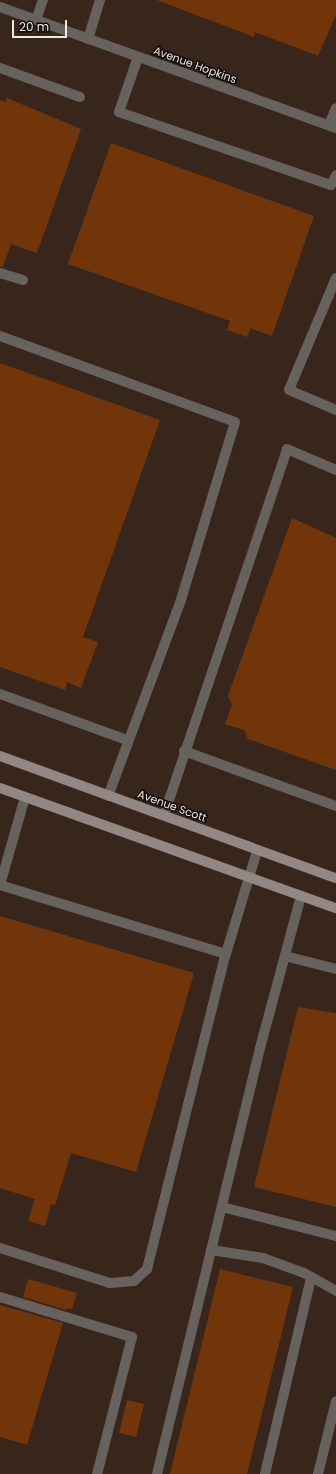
<!DOCTYPE html>
<style>
body{margin:0}
#map{position:relative;width:336px;height:1474px;overflow:hidden;background:#291d16;font-family:Poppins,sans-serif}
div>[style]{position:absolute}
.built>*{inset:0;background:#38261d}
.building>*{inset:0;background:#723509}
.lane>*{height:10px;margin:-5px;padding:0 5px;transform-origin:5px;border-radius:5px;background:#68625e}
.street>*{height:10px;margin:-5px;padding:0 5px;transform-origin:5px;border-radius:5px;background:#68625e}
.secondary>*{height:10px;margin:-5px;padding:0 5px;transform-origin:5px;border-radius:5px;background:#928782}
span{translate:-50% -50%;white-space:nowrap;text-align:center;line-height:1.15;-webkit-text-stroke:3px #0d0806;paint-order:stroke}
.street-label{font-size:11px;color:#f1e8e4}
.scale{position:absolute;left:12px;top:20px;width:55px;height:18px;box-sizing:border-box;border:2px solid #f1e8e4;border-top:0;padding-left:5px;font-size:12px;line-height:14px;white-space:nowrap;color:#f1e8e4;-webkit-text-stroke:3px #0d0806;paint-order:stroke}
</style>
<div id="map">
<div class="built">
<i style="clip-path:polygon(0 0,336px 0,336px 1474px,0 1474px)"></i>
</div>
<div class="building">
<i style="clip-path:polygon(157px 0,336px 0,336px 15px,318px 56px,255px 32px,254px 37px)"></i>
<i style="clip-path:polygon(7px 98px,81px 129px,37px 253px,11px 244px,3px 267px,0 267px,0 100px,6px 102px)"></i>
<i style="clip-path:polygon(111px 143px,314px 216px,272px 336px,250px 328px,247px 337px,227px 330px,230px 321px,68px 264px)"></i>
<i style="clip-path:polygon(0 363px,160px 420px,83px 637px,98px 642px,81px 688px,67px 682px,65px 690px,0 667px)"></i>
<i style="clip-path:polygon(292px 518px,336px 538px,336px 770px,248px 739px,244px 730px,225px 724px,232px 705px,228px 696px)"></i>
<i style="clip-path:polygon(0 916px,194px 973px,136px 1172px,71px 1153px,55px 1205px,51px 1204px,45px 1226px,28px 1221px,35px 1199px,0 1188px)"></i>
<i style="clip-path:polygon(298px 1007px,336px 1013px,336px 1207px,254px 1187px)"></i>
<i style="clip-path:polygon(220px 1269px,293px 1287px,247px 1474px,170px 1474px)"></i>
<i style="clip-path:polygon(28px 1279px,77px 1293px,72px 1309px,67px 1308px,66px 1310px,23px 1297px)"></i>
<i style="clip-path:polygon(0 1305px,63px 1323px,27px 1445px,0 1437px)"></i>
<i style="clip-path:polygon(127px 1400px,144px 1404px,136px 1437px,119px 1433px)"></i>
</div>
<div class="lane">
<i style="left:36px;top:20px;width:21px;rotate:-71deg"></i>
<i style="left:88px;top:39px;width:41px;rotate:-72.9deg"></i>
<i style="left:138px;top:57px;width:58px;rotate:109.1deg"></i>
<i style="left:119px;top:112px;width:224px;rotate:19deg"></i>
<i style="left:331px;top:185px;width:11px;rotate:-63deg"></i>
<i style="left:0;top:68px;width:85px;rotate:19.9deg"></i>
<i style="left:329px;top:125px;width:18px;rotate:-68deg"></i>
<i style="left:0;top:273px;width:24px;rotate:17deg"></i>
<i style="left:336px;top:278px;width:121px;rotate:112.8deg"></i>
<i style="left:289px;top:390px;width:51px;rotate:23.1deg"></i>
<i style="left:0;top:336px;width:250px;rotate:20.1deg"></i>
<i style="left:235px;top:422px;width:186px;rotate:106.9deg"></i>
<i style="left:181px;top:600px;width:209px;rotate:110.4deg"></i>
<i style="left:0;top:694px;width:135px;rotate:19.9deg"></i>
<i style="left:184px;top:751px;width:162px;rotate:19.9deg"></i>
<i style="left:164px;top:815px;width:386px;rotate:-71.4deg"></i>
<i style="left:287px;top:449px;width:53px;rotate:23.2deg"></i>
<i style="left:0;top:885px;width:236px;rotate:17deg"></i>
<i style="left:0;top:885px;width:91px;rotate:-74.1deg"></i>
<i style="left:285px;top:956px;width:53px;rotate:14.3deg"></i>
<i style="left:222px;top:1207px;width:118px;rotate:14.3deg"></i>
<i style="left:0;top:1248px;width:115px;rotate:17.7deg"></i>
<i style="left:110px;top:1283px;width:24px;rotate:-5deg"></i>
<i style="left:134px;top:1281px;width:18px;rotate:-43deg"></i>
<i style="left:147px;top:1269px;width:322px;rotate:-76deg"></i>
<i style="left:225px;top:957px;width:111px;rotate:-73.2deg"></i>
<i style="left:211px;top:1250px;width:53px;rotate:8.7deg"></i>
<i style="left:263px;top:1258px;width:44px;rotate:20.1deg"></i>
<i style="left:304px;top:1273px;width:37px;rotate:29deg"></i>
<i style="left:0;top:1297px;width:138px;rotate:16.9deg"></i>
<i style="left:132px;top:1337px;width:141px;rotate:104.3deg"></i>
<i style="left:157px;top:1474px;width:438px;rotate:-76.4deg"></i>
<i style="left:260px;top:1048px;width:157px;rotate:-74.9deg"></i>
<i style="left:265px;top:1474px;width:201px;rotate:-76.8deg"></i>
<i style="left:318px;top:1474px;width:75px;rotate:-76.1deg"></i>
</div>
<div class="street">
<i style="left:0;top:7px;width:357px;rotate:19.8deg"></i>
</div>
<div class="secondary">
<i style="left:0;top:756px;width:357px;rotate:20deg"></i>
<i style="left:0;top:788px;width:357px;rotate:19.7deg"></i>
</div>
<div class="street-label">
<span style="left:195px;top:65px;rotate:20deg">Avenue Hopkins</span>
<span style="left:172px;top:806px;rotate:20deg">Avenue Scott</span>
</div>
<div class="scale">20 m</div>
</div>
